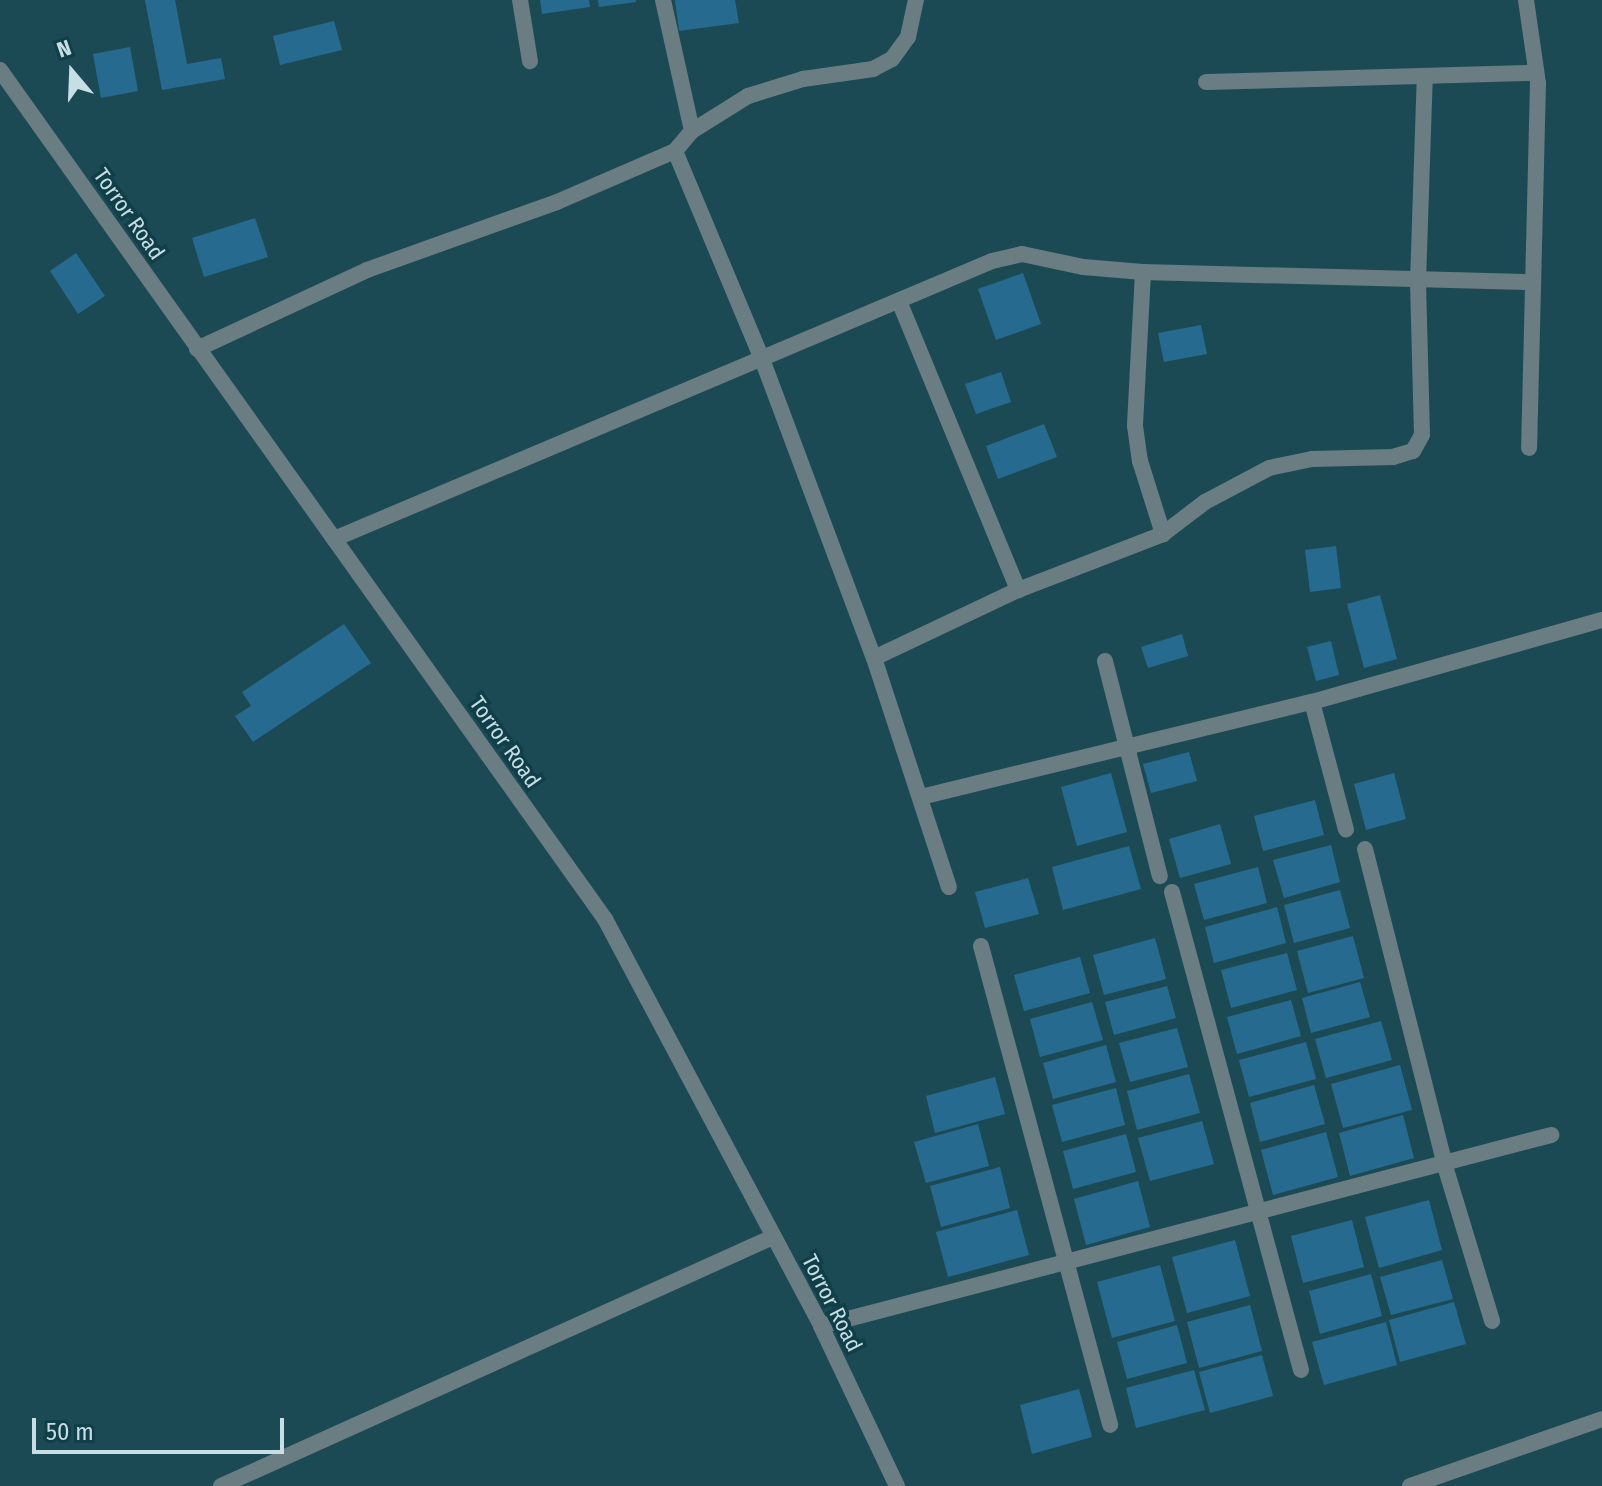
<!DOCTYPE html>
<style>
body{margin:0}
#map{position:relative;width:1602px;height:1486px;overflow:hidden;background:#1c4a54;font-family:"Fira Sans Condensed",sans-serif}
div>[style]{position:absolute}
.building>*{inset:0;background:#266b8f}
.minor>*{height:16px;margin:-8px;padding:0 8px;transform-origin:8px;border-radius:8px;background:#6a7d82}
.tertiary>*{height:16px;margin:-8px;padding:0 8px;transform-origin:8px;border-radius:8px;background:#6a7d82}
span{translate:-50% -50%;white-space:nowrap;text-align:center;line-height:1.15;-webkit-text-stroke:7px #103f4a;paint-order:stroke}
.street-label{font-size:22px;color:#c7dee4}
.north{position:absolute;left:32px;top:32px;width:80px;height:80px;-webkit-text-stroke:6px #103f4a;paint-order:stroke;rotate:341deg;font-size:22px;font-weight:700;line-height:32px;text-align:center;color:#c7dee4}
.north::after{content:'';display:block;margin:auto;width:28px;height:36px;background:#c7dee4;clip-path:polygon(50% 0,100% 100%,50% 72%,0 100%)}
.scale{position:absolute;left:32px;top:1418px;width:252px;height:36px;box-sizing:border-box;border:4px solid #c7dee4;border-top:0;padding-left:10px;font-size:24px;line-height:28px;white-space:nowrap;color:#c7dee4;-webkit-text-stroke:6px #103f4a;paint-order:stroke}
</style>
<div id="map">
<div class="building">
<i style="clip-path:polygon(145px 0,175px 0,187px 64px,221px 58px,225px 79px,162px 90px)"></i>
<i style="clip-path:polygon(540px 0,589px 0,590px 7px,542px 14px)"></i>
<i style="clip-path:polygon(598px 0,636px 0,636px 2px,599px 7px)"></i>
<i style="clip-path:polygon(675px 0,735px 0,739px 23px,679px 31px)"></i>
<i style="clip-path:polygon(334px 21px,342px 50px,280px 65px,273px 36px)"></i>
<i style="clip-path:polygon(130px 47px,138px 91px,101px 98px,93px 54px)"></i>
<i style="clip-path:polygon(255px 218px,268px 257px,204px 277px,192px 238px)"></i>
<i style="clip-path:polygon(76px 253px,105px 296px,78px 314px,50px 271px)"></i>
<i style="clip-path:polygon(1023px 273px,1041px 324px,996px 340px,978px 289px)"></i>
<i style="clip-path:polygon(1201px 325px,1207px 354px,1164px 362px,1158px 333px)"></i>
<i style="clip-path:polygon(1001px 372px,1011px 402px,976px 414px,965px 384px)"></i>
<i style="clip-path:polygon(1044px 424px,1057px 457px,998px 479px,986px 446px)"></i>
<i style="clip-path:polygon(1336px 546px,1341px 588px,1310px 592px,1305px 550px)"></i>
<i style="clip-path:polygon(1380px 595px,1397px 659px,1364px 668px,1347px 604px)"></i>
<i style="clip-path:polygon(344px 624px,371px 663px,253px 742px,235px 716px,251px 706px,242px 692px)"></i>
<i style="clip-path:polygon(1182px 634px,1188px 656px,1148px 668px,1141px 647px)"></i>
<i style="clip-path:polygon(1331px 641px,1339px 675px,1316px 681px,1307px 647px)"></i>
<i style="clip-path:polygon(1189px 752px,1197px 781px,1151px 793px,1143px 764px)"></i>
<i style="clip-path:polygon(1111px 773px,1127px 832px,1077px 846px,1061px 787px)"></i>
<i style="clip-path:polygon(1394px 773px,1406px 819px,1366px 830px,1354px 784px)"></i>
<i style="clip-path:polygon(1315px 800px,1324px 835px,1263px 851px,1254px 816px)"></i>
<i style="clip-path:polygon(1220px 824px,1231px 864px,1180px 878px,1169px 839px)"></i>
<i style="clip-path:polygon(1331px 845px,1340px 882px,1284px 898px,1273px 860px)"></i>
<i style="clip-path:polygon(1129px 846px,1141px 889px,1063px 910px,1052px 867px)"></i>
<i style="clip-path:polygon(1258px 867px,1267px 903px,1204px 920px,1194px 884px)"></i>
<i style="clip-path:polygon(1028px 878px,1039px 914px,985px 928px,975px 892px)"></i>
<i style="clip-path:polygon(1340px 890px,1350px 928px,1294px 943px,1284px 905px)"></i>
<i style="clip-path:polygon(1277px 907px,1286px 943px,1214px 963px,1205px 927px)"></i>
<i style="clip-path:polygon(1353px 936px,1364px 978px,1308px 993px,1297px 951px)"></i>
<i style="clip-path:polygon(1155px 938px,1166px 979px,1104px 995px,1093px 955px)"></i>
<i style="clip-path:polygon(1287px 953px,1297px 990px,1231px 1008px,1221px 970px)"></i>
<i style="clip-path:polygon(1080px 957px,1090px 993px,1024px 1011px,1014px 975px)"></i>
<i style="clip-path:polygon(1360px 982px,1370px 1017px,1311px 1033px,1302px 998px)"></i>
<i style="clip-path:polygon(1167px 986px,1176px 1018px,1114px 1035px,1105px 1002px)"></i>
<i style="clip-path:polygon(1291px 1000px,1301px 1036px,1237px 1054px,1227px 1017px)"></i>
<i style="clip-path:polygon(1092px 1002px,1103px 1040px,1040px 1057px,1030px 1019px)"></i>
<i style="clip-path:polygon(1381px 1021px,1392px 1060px,1326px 1078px,1315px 1039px)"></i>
<i style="clip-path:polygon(1177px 1028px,1188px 1067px,1130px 1082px,1119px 1043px)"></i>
<i style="clip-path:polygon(1306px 1042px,1316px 1079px,1249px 1097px,1239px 1060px)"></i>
<i style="clip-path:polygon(1106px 1045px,1116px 1082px,1053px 1099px,1043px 1063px)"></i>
<i style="clip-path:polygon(1400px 1065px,1412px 1110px,1343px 1128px,1331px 1084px)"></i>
<i style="clip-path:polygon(1189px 1074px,1200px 1113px,1137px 1130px,1127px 1091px)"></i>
<i style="clip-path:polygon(995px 1077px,1005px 1114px,935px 1133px,926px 1096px)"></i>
<i style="clip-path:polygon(1314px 1085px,1325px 1124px,1260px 1142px,1250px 1103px)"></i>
<i style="clip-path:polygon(1116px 1088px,1125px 1125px,1062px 1142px,1052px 1105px)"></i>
<i style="clip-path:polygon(1403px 1115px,1414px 1158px,1350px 1176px,1339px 1133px)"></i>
<i style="clip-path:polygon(1202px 1121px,1214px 1164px,1150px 1181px,1138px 1138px)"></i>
<i style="clip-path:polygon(978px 1124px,989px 1166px,926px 1183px,914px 1142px)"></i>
<i style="clip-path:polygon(1326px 1132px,1338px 1177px,1273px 1195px,1261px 1150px)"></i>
<i style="clip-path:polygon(1126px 1134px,1136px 1172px,1073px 1189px,1063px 1151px)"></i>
<i style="clip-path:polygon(1000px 1167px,1010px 1208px,941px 1227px,930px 1186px)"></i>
<i style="clip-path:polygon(1138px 1181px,1150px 1227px,1086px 1245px,1074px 1199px)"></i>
<i style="clip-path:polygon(1429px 1200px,1442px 1250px,1379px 1268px,1365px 1217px)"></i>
<i style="clip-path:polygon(1017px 1210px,1029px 1255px,948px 1277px,936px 1232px)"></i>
<i style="clip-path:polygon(1352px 1220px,1364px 1267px,1303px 1283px,1291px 1236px)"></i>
<i style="clip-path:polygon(1235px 1240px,1250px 1296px,1187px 1313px,1172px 1257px)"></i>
<i style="clip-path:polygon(1442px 1260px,1453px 1299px,1391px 1315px,1380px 1277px)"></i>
<i style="clip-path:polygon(1160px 1265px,1175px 1321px,1112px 1338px,1097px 1282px)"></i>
<i style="clip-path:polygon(1371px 1274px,1382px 1316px,1320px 1334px,1309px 1291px)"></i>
<i style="clip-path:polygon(1454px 1302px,1466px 1344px,1400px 1362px,1389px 1320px)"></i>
<i style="clip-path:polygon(1250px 1305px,1262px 1351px,1199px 1368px,1187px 1322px)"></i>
<i style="clip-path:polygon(1386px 1322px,1397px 1365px,1324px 1385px,1312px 1342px)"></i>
<i style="clip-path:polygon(1177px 1325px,1187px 1363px,1127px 1379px,1117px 1342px)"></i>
<i style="clip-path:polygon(1262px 1355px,1273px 1396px,1210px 1413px,1199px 1372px)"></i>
<i style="clip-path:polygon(1194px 1370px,1205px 1410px,1136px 1428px,1126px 1388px)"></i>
<i style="clip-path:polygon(1079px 1389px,1092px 1437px,1032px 1454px,1020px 1405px)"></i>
</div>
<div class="minor">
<i style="left:520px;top:0;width:62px;rotate:80.7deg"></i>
<i style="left:663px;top:0;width:134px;rotate:77.5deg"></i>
<i style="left:1526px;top:0;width:84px;rotate:81.8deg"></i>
<i style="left:1538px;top:83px;width:365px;rotate:91.4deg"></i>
<i style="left:1206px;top:82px;width:330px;rotate:-1.6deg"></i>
<i style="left:675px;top:151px;width:225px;rotate:67.3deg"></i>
<i style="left:762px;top:359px;width:319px;rotate:69.5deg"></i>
<i style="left:874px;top:658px;width:241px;rotate:71.9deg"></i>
<i style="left:1143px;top:272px;width:154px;rotate:93deg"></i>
<i style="left:1135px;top:426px;width:35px;rotate:82deg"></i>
<i style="left:1140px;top:461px;width:77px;rotate:72.5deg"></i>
<i style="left:899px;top:301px;width:313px;rotate:67.6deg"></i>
<i style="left:197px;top:349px;width:187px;rotate:-24.9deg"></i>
<i style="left:367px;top:270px;width:202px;rotate:-19.7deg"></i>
<i style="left:557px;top:202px;width:129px;rotate:-23.4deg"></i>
<i style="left:675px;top:151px;width:26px;rotate:-50deg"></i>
<i style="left:692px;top:131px;width:66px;rotate:-32deg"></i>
<i style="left:748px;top:96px;width:58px;rotate:-17.2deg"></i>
<i style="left:803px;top:79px;width:71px;rotate:-8.1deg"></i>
<i style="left:873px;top:69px;width:21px;rotate:-28deg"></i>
<i style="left:892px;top:59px;width:27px;rotate:-54deg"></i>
<i style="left:908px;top:37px;width:38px;rotate:-78deg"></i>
<i style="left:334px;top:539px;width:714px;rotate:-22.9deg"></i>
<i style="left:992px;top:261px;width:31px;rotate:-13deg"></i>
<i style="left:1022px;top:254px;width:62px;rotate:12deg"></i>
<i style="left:1083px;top:267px;width:60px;rotate:4.8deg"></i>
<i style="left:1143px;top:272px;width:387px;rotate:1.5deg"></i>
<i style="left:874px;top:658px;width:159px;rotate:-25.3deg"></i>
<i style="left:1018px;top:590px;width:155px;rotate:-21.1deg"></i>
<i style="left:1163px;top:534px;width:53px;rotate:-37.3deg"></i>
<i style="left:1205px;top:502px;width:72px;rotate:-28deg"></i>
<i style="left:1269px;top:468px;width:44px;rotate:-11.8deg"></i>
<i style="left:1312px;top:459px;width:81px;rotate:-1.4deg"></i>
<i style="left:1393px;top:457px;width:21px;rotate:-17deg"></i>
<i style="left:1413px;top:451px;width:18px;rotate:-61deg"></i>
<i style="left:1422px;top:435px;width:153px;rotate:-91.5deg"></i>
<i style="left:1418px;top:282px;width:206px;rotate:-88.1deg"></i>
<i style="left:1105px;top:661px;width:222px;rotate:75.7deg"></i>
<i style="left:1312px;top:702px;width:132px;rotate:75.1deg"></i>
<i style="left:921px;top:797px;width:402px;rotate:-13.7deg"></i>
<i style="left:1312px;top:702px;width:301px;rotate:-15.8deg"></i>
<i style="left:1365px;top:849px;width:327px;rotate:75.8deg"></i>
<i style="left:1445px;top:1166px;width:162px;rotate:73.1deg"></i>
<i style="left:1172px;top:892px;width:495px;rotate:74.9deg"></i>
<i style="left:981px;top:946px;width:496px;rotate:74.9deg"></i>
<i style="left:821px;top:1326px;width:755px;rotate:-14.66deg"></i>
<i style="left:221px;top:1486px;width:606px;rotate:-24.28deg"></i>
<i style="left:1410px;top:1486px;width:203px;rotate:-19.2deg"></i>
</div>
<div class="tertiary">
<i style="left:0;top:70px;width:1043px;rotate:54.53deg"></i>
<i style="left:605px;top:919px;width:461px;rotate:62deg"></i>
<i style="left:821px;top:1326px;width:177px;rotate:64.6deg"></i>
</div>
<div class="street-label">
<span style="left:129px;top:214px;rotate:55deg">Torror Road</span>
<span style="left:505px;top:742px;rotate:55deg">Torror Road</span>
<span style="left:832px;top:1303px;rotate:63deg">Torror Road</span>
</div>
<div class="north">N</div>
<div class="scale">50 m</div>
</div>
